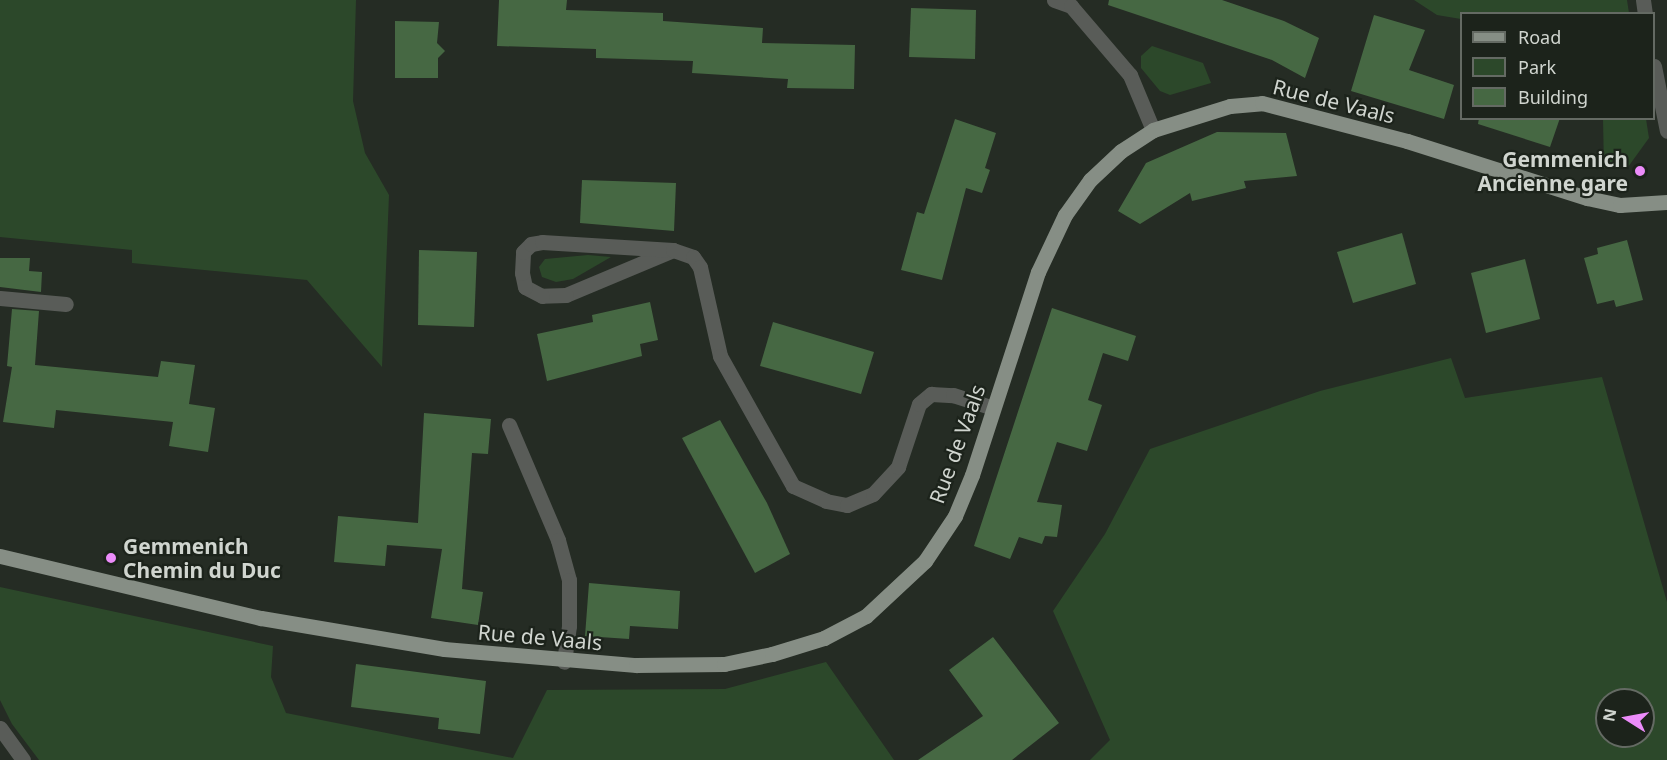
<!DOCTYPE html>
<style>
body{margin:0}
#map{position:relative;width:1667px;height:760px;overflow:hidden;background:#252c24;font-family:"Noto Sans",sans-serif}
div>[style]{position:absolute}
.green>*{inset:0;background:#2c482a}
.building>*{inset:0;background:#466843}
.minor>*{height:15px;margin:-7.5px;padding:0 7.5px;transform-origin:7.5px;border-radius:7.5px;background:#595c58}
.major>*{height:15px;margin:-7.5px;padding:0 7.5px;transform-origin:7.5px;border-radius:7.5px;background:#868e85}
.dots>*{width:16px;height:16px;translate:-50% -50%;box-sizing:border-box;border:3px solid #1c231b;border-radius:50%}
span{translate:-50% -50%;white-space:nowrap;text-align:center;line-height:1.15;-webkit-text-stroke:4.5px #1c231b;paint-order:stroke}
.street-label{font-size:21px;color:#d0d5cf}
.poi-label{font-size:21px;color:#d0d5cf;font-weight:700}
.right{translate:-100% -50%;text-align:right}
.left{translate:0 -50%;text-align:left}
.legend{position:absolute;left:1460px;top:12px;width:195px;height:108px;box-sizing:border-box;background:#1c231b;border:2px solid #646a63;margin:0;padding:8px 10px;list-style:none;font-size:18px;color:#d0d5cf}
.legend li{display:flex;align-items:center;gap:12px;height:30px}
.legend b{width:30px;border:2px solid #646a63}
.north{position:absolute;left:1595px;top:688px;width:60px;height:60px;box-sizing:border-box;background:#1c231b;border:2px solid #646a63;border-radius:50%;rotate:281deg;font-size:16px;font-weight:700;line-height:24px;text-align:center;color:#d0d5cf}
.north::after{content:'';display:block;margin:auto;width:21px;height:27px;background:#ec8cfa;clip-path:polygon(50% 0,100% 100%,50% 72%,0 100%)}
</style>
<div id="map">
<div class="green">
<i style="clip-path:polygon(0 0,356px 0,353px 101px,365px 153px,389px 195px,382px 367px,307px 280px,132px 263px,132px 250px,0 237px)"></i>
<i style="clip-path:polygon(1414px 0,1627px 0,1629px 13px,1462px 14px,1461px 19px,1437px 15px)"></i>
<i style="clip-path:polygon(1152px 46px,1203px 63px,1211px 83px,1170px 95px,1160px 91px,1141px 68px,1141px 56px)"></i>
<i style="clip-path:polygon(1603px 119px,1646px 119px,1649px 138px,1628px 167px,1604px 168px)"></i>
<i style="clip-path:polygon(588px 255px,611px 257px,573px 279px,556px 282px,542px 277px,539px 267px,545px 259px)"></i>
<i style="clip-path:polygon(evenodd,1451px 358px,1465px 398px,1602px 377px,1667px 602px,1667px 760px,1090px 760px,1110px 740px,1053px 611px,1105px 534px,1150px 449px,1320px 391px,1451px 358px,1607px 700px,1643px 700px,1643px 736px,1607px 736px,1607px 700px)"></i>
<i style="clip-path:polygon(0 587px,273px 646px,271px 677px,286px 713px,513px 758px,547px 690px,725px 689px,826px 662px,894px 760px,39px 760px,12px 724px,0 700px)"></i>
</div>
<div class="building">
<i style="clip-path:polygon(499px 0,567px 0,566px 10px,663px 13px,663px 21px,763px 28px,762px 43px,855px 45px,854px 89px,787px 88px,788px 79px,692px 73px,693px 61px,596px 58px,596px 49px,497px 46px)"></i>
<i style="clip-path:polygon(1109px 0,1222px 0,1284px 21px,1319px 38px,1305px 78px,1272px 60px,1108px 5px)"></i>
<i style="clip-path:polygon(911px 8px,976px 10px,975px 59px,909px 57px)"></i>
<i style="clip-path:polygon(1374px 15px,1425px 30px,1409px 70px,1454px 85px,1444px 119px,1351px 91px)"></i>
<i style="clip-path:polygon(395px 21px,439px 22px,437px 43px,445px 51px,438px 58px,438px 78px,395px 78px)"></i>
<i style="clip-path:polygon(1479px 118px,1560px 118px,1550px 147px,1478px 124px)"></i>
<i style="clip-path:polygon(955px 119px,996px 133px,985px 168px,990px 170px,982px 193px,966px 188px,942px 280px,901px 270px,917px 212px,924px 214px)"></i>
<i style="clip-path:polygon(1217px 132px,1286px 133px,1297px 176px,1244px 181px,1246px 188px,1192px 201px,1190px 193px,1140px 224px,1118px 211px,1146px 163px)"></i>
<i style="clip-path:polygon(582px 180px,676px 183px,674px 231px,580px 223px)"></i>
<i style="clip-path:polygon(1402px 233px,1416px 284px,1353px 303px,1337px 252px)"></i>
<i style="clip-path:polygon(1627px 240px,1643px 300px,1616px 307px,1614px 300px,1597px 304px,1584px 258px,1598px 254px,1597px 248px)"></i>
<i style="clip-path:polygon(419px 250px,477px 252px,474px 327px,418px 325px)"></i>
<i style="clip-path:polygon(0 258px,30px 258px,29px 271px,42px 272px,41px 292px,0 287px)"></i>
<i style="clip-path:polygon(1525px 259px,1540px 319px,1486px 333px,1471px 273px)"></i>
<i style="clip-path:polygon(650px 302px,658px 340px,640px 344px,642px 356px,547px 381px,537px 334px,593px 322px,592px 315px)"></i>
<i style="clip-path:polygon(1052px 308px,1136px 336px,1128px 361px,1103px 353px,1088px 400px,1102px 405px,1087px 451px,1057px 442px,1037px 502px,1062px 505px,1057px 537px,1045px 536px,1042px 544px,1019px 537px,1010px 559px,974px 546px)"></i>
<i style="clip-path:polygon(12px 309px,39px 311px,35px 365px,158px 377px,161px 361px,195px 365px,189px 404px,215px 408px,208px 452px,169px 446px,173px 422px,56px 410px,54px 428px,3px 422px,12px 367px,7px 366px)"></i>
<i style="clip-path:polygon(773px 322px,874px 352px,861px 394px,760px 366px)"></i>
<i style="clip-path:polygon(424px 413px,491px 419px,488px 454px,472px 453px,462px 589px,483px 592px,478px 625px,431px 618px,442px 549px,387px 545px,385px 566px,334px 562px,338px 516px,418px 523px)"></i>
<i style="clip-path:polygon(720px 420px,767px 503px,790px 554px,755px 573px,682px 438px)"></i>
<i style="clip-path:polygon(589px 583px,680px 591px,678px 629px,630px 626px,629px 639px,585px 636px)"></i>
<i style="clip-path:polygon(993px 637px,1059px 723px,1012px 760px,918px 760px,983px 716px,949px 670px)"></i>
<i style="clip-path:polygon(356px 664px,486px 681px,480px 734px,438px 729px,439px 718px,351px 707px)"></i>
</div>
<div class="minor">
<i style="left:1054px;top:0;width:18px;rotate:19deg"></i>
<i style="left:1071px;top:6px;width:91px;rotate:49.5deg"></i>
<i style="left:1130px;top:75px;width:60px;rotate:67.3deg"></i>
<i style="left:1643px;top:0;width:14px;rotate:82deg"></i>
<i style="left:1654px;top:66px;width:66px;rotate:78.7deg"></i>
<i style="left:673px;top:250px;width:116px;rotate:157.2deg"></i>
<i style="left:566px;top:295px;width:24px;rotate:178deg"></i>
<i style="left:542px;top:296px;width:19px;rotate:-152deg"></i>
<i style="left:525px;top:287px;width:14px;rotate:-102deg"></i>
<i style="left:522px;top:273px;width:21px;rotate:-87deg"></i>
<i style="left:523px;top:252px;width:11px;rotate:-45deg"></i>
<i style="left:531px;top:244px;width:11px;rotate:-10deg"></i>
<i style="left:542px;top:242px;width:131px;rotate:3.5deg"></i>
<i style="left:673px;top:250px;width:21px;rotate:19deg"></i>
<i style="left:693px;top:257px;width:12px;rotate:55deg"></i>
<i style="left:700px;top:267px;width:91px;rotate:77.3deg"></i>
<i style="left:720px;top:356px;width:149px;rotate:60.7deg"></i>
<i style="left:793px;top:486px;width:36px;rotate:24deg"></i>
<i style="left:826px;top:501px;width:21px;rotate:11deg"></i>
<i style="left:847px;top:505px;width:28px;rotate:-23deg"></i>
<i style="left:873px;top:494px;width:37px;rotate:-47deg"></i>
<i style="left:898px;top:467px;width:66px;rotate:-71.6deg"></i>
<i style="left:919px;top:404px;width:16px;rotate:-40deg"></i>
<i style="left:931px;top:394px;width:22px;rotate:3deg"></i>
<i style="left:953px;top:395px;width:42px;rotate:18deg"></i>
<i style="left:0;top:298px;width:66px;rotate:5.2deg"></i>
<i style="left:509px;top:425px;width:125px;rotate:66.9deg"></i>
<i style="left:558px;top:540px;width:41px;rotate:74.6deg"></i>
<i style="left:569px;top:580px;width:46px;rotate:90deg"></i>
<i style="left:569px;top:626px;width:36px;rotate:98deg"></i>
<i style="left:0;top:728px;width:39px;rotate:54deg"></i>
</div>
<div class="major">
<i style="left:0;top:556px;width:268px;rotate:13.4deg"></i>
<i style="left:261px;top:618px;width:186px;rotate:9.6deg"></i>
<i style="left:444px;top:649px;width:193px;rotate:4.8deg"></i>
<i style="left:636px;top:665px;width:88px;rotate:-0.7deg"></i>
<i style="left:724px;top:664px;width:49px;rotate:-11.8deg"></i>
<i style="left:772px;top:654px;width:54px;rotate:-17.1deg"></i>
<i style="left:824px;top:638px;width:47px;rotate:-27.6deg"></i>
<i style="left:866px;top:616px;width:81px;rotate:-43deg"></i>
<i style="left:925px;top:561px;width:54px;rotate:-56.3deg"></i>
<i style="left:955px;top:516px;width:44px;rotate:-67.5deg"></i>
<i style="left:972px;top:475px;width:213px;rotate:-72deg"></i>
<i style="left:1038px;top:272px;width:63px;rotate:-64.7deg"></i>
<i style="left:1065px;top:215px;width:43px;rotate:-54.5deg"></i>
<i style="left:1090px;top:180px;width:42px;rotate:-43.1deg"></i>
<i style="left:1121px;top:151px;width:38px;rotate:-33deg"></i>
<i style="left:1153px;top:130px;width:81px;rotate:-17.3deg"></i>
<i style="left:1230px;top:106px;width:32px;rotate:-5deg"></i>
<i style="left:1262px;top:103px;width:150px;rotate:14.7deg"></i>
<i style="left:1407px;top:141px;width:189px;rotate:17.6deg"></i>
<i style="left:1587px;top:198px;width:34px;rotate:12deg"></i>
<i style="left:1620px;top:205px;width:47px;rotate:-3.7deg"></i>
</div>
<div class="dots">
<i style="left:1640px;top:171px;background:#ec8cfa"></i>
<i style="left:111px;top:558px;background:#ec8cfa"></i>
</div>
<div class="street-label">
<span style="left:1334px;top:101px;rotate:14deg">Rue de Vaals</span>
<span style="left:957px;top:444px;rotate:-70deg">Rue de Vaals</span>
<span style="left:540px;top:637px;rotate:5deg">Rue de Vaals</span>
</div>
<div class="poi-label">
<span class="right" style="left:1628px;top:171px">Gemmenich<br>Ancienne gare</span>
<span class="left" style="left:123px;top:558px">Gemmenich<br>Chemin du Duc</span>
</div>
<ul class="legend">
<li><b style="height:8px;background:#868e85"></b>Road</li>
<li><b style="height:16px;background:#2c482a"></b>Park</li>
<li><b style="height:16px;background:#466843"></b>Building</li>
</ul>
<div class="north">N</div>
</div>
